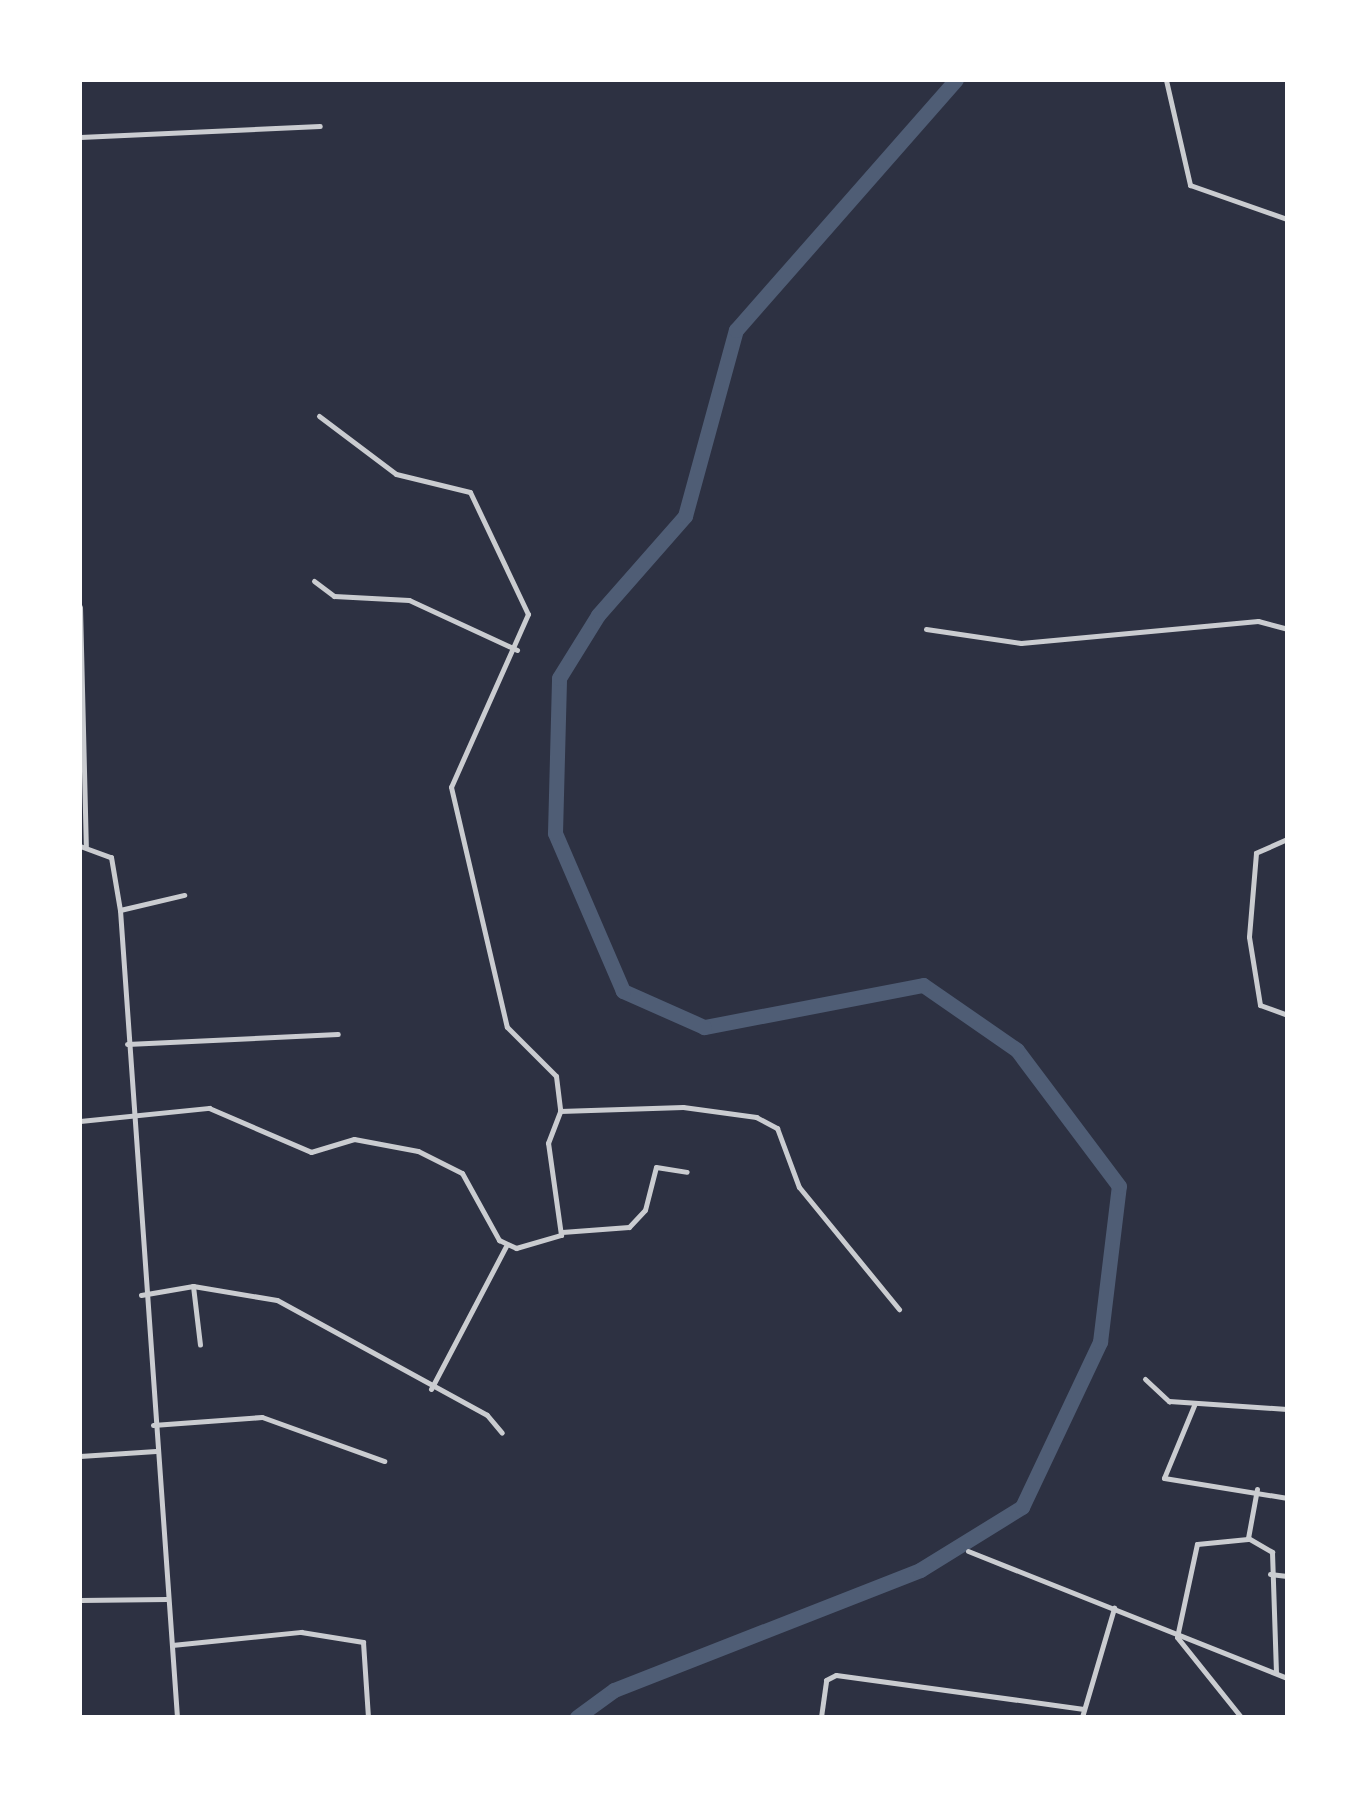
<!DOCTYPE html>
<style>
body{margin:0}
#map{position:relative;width:1367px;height:1797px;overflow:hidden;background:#2d3142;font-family:"Open Sans",sans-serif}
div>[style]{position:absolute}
.river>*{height:15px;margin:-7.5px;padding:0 7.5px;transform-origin:7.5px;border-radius:7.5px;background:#4f5d75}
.minor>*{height:5px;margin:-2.5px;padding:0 2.5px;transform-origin:2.5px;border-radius:2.5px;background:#caccd0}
span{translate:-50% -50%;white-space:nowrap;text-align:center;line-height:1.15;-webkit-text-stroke:9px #fff;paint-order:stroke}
.frame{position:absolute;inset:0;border:82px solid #fff;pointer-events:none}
</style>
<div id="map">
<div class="river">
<i style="left:577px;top:1717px;width:46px;rotate:-36.1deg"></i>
<i style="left:614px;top:1690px;width:329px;rotate:-21.4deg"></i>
<i style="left:920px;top:1570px;width:120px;rotate:-31.7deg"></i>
<i style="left:1022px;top:1507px;width:183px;rotate:-64.7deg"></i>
<i style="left:1100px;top:1342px;width:157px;rotate:-83.1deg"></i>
<i style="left:1119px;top:1186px;width:170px;rotate:-126.9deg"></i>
<i style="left:1017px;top:1050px;width:114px;rotate:-145.3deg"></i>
<i style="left:923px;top:985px;width:223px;rotate:169.1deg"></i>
<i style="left:704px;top:1027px;width:89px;rotate:-156deg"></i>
<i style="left:623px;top:991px;width:172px;rotate:-113.3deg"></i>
<i style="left:555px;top:833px;width:155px;rotate:-88.5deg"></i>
<i style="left:559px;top:678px;width:74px;rotate:-58.2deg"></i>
<i style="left:598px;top:615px;width:132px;rotate:-48.7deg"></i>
<i style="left:685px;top:516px;width:193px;rotate:-74.7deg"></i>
<i style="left:736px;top:330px;width:333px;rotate:-48.7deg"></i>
</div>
<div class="minor">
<i style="left:1166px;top:80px;width:108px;rotate:77.1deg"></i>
<i style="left:1190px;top:185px;width:103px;rotate:19.3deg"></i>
<i style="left:80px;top:137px;width:240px;rotate:-2.6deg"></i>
<i style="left:319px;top:416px;width:96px;rotate:37deg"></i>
<i style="left:396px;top:474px;width:76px;rotate:13.7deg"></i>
<i style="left:470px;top:492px;width:135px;rotate:64.6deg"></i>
<i style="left:528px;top:614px;width:189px;rotate:114deg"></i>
<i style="left:451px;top:787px;width:246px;rotate:76.9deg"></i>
<i style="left:507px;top:1027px;width:69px;rotate:45deg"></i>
<i style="left:556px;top:1076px;width:35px;rotate:83deg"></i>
<i style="left:314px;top:581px;width:25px;rotate:37deg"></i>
<i style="left:334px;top:596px;width:75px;rotate:3.1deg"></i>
<i style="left:409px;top:600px;width:119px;rotate:24.8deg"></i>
<i style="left:80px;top:607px;width:239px;rotate:88.6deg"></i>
<i style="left:926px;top:629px;width:96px;rotate:8.4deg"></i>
<i style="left:1021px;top:643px;width:238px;rotate:-5.3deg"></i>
<i style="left:1258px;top:621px;width:30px;rotate:15deg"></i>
<i style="left:1287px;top:839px;width:34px;rotate:156deg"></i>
<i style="left:1256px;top:853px;width:84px;rotate:94.8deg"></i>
<i style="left:1249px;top:937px;width:69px;rotate:80.8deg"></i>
<i style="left:1260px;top:1005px;width:29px;rotate:20deg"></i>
<i style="left:80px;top:846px;width:33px;rotate:20deg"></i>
<i style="left:111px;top:857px;width:54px;rotate:80.4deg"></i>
<i style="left:120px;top:910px;width:809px;rotate:85.96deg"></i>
<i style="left:120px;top:910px;width:66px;rotate:-13.2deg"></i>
<i style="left:127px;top:1044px;width:211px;rotate:-2.7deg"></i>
<i style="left:80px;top:1121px;width:130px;rotate:-5.8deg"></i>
<i style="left:209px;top:1108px;width:111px;rotate:23.3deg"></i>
<i style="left:311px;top:1152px;width:45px;rotate:-16.8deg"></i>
<i style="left:354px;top:1139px;width:65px;rotate:10.6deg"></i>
<i style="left:418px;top:1151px;width:49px;rotate:26.6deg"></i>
<i style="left:462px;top:1173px;width:77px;rotate:61.1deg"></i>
<i style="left:499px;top:1240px;width:19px;rotate:25deg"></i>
<i style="left:516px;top:1248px;width:47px;rotate:-16.1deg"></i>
<i style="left:561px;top:1235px;width:93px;rotate:-98deg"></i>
<i style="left:548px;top:1143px;width:34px;rotate:-69deg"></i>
<i style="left:560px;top:1111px;width:123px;rotate:-1.9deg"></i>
<i style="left:683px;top:1107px;width:74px;rotate:7.8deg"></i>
<i style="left:756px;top:1117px;width:24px;rotate:28deg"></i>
<i style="left:777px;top:1128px;width:63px;rotate:69.6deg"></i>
<i style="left:799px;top:1187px;width:158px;rotate:50.7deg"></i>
<i style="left:562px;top:1232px;width:67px;rotate:-4.3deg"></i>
<i style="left:629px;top:1227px;width:23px;rotate:-47deg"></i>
<i style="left:645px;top:1210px;width:44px;rotate:-75.7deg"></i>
<i style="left:656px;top:1167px;width:31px;rotate:9deg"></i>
<i style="left:193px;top:1286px;width:59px;rotate:83.2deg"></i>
<i style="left:141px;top:1295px;width:53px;rotate:-9.8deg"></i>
<i style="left:193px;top:1286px;width:85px;rotate:9.5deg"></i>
<i style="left:277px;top:1300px;width:239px;rotate:28.7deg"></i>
<i style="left:487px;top:1415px;width:23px;rotate:50deg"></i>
<i style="left:1145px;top:1379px;width:33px;rotate:43deg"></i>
<i style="left:1169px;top:1401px;width:118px;rotate:3.9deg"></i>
<i style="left:431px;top:1389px;width:161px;rotate:-62.3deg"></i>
<i style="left:1195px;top:1403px;width:81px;rotate:112.5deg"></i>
<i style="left:1164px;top:1478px;width:125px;rotate:9.2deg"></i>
<i style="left:153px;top:1425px;width:109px;rotate:-4.2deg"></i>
<i style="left:262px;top:1417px;width:130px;rotate:19.8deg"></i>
<i style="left:80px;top:1456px;width:76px;rotate:-3.8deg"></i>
<i style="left:1257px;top:1489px;width:50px;rotate:100.4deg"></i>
<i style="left:1248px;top:1538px;width:28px;rotate:30deg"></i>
<i style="left:1272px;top:1552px;width:121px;rotate:88.1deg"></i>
<i style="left:968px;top:1551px;width:343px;rotate:21.7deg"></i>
<i style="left:1270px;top:1574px;width:17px;rotate:7deg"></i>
<i style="left:80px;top:1600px;width:87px;rotate:-0.7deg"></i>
<i style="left:172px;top:1645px;width:130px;rotate:-5.8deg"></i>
<i style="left:301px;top:1632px;width:63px;rotate:9.2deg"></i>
<i style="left:363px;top:1642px;width:75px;rotate:86.2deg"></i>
<i style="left:821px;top:1717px;width:37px;rotate:-82deg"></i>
<i style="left:826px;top:1680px;width:11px;rotate:-27deg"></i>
<i style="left:836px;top:1675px;width:250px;rotate:7.8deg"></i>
<i style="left:1082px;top:1717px;width:114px;rotate:-73.6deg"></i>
<i style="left:1241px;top:1717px;width:102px;rotate:-128.7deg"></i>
<i style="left:1177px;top:1637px;width:95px;rotate:-77.9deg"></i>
<i style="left:1197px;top:1544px;width:51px;rotate:-5.6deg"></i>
</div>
<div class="frame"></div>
</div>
